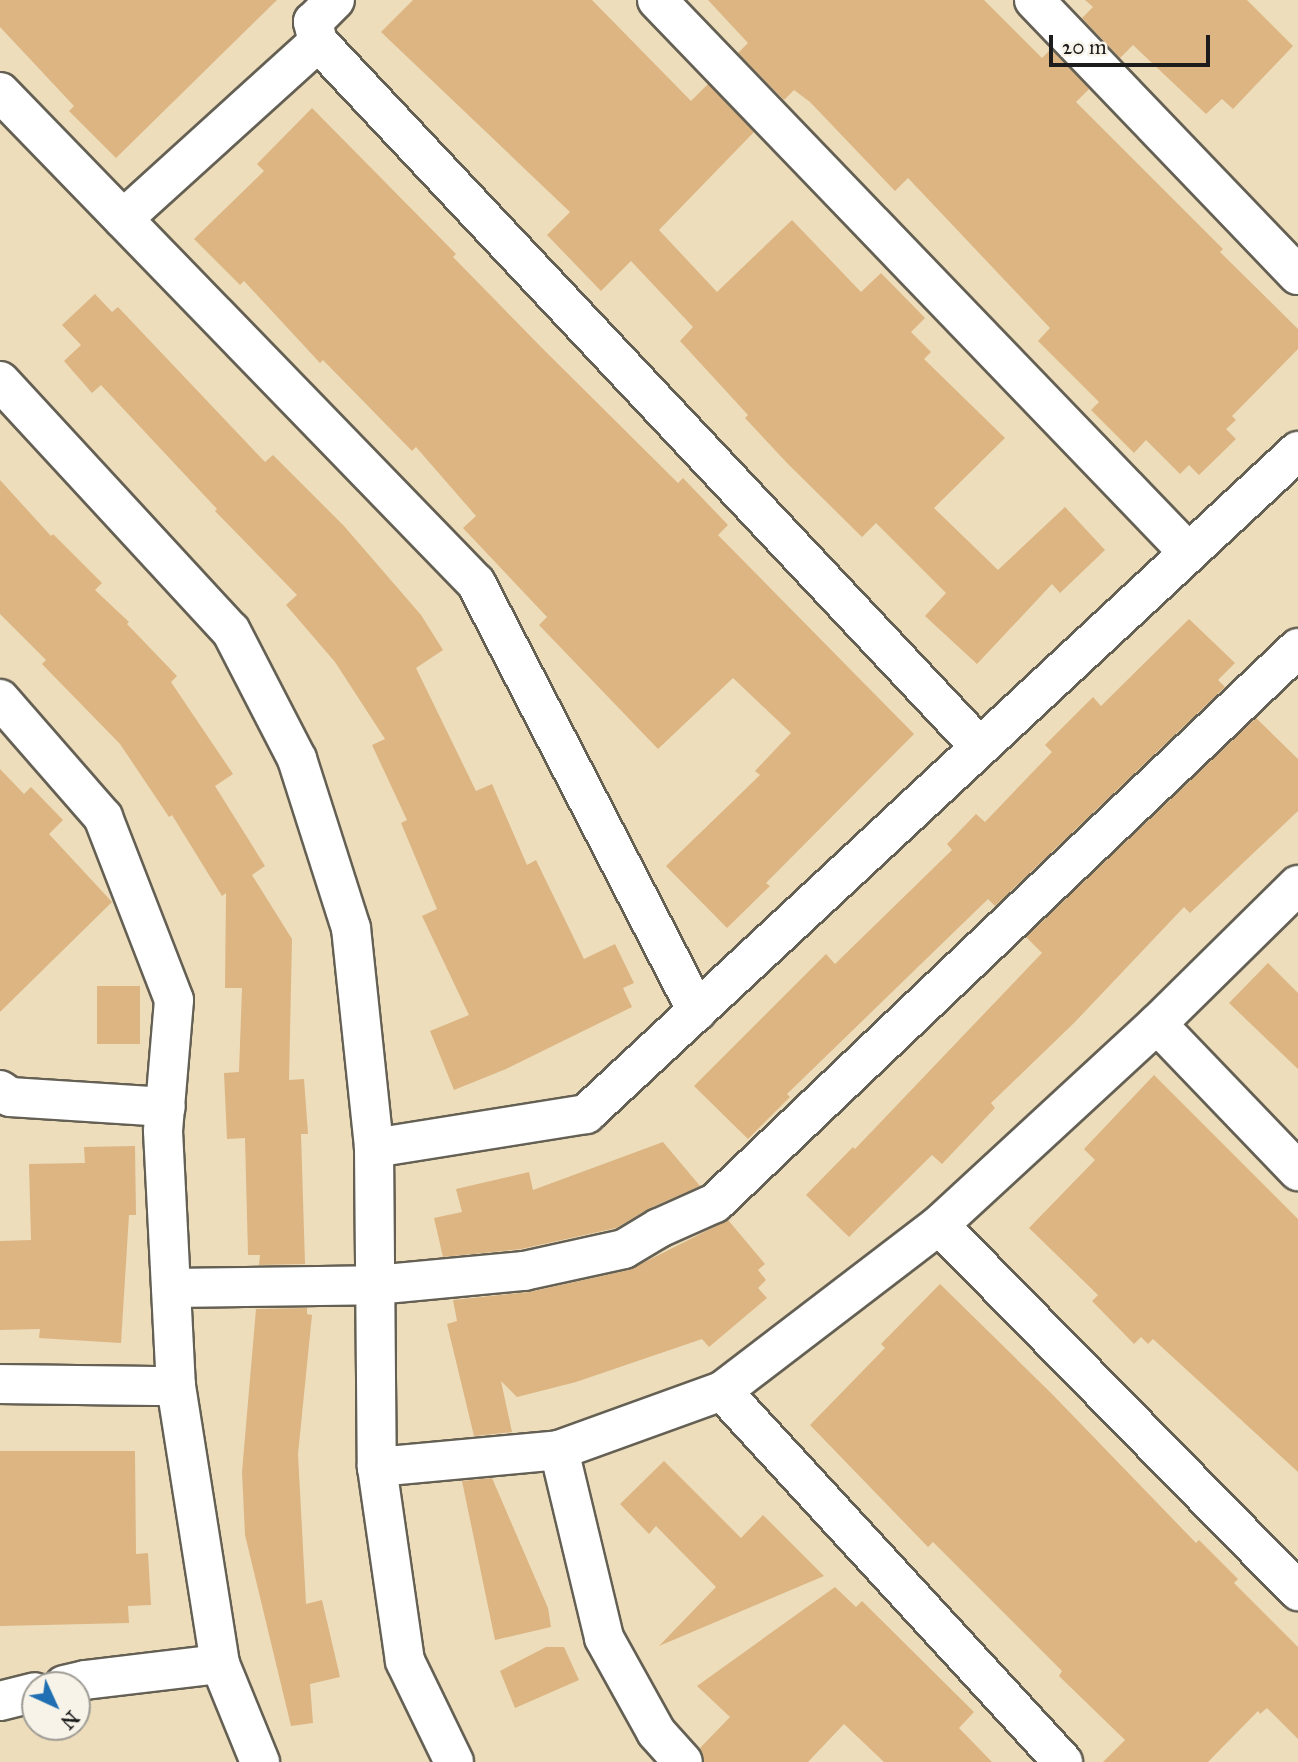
<!DOCTYPE html>
<style>
body{margin:0}
#map{position:relative;width:1298px;height:1762px;overflow:hidden;background:#edddbb;font-family:"IM FELL Great Primer",serif}
div>[style]{position:absolute}
.building>*{inset:0;background:#dcb583}
.roads{filter:drop-shadow(2px 0 #656054) drop-shadow(-2px 0 #656054) drop-shadow(0 2px #656054) drop-shadow(0 -2px #656054)}
.minor>*{height:38px;margin:-19px;padding:0 19px;transform-origin:19px;border-radius:19px;background:#fff}
span{translate:-50% -50%;white-space:nowrap;text-align:center;line-height:1.15;-webkit-text-stroke:5px #f7f3e8;paint-order:stroke}
.north{position:absolute;left:21px;top:1671px;width:70px;height:70px;box-sizing:border-box;background:#f7f3e8;border:2px solid #9f9d96;border-radius:50%;rotate:135deg;font-size:19px;font-weight:700;line-height:28px;text-align:center;color:#1c1c1c}
.north::after{content:'';display:block;margin:auto;width:24px;height:32px;background:#1f6fb2;clip-path:polygon(50% 0,100% 100%,50% 72%,0 100%)}
.scale{position:absolute;left:1049px;top:35px;width:161px;height:32px;box-sizing:border-box;border:4px solid #1c1c1c;border-top:0;padding-left:9px;font-size:21px;line-height:24px;white-space:nowrap;color:#1c1c1c;-webkit-text-stroke:5px #f7f3e8;paint-order:stroke}
</style>
<div id="map">
<div class="building">
<i style="clip-path:polygon(0 0,277px 0,116px 158px,69px 111px,74px 106px,0 27px)"></i>
<i style="clip-path:polygon(413px 0,592px 0,691px 101px,708px 84px,754px 132px,659px 230px,717px 292px,792px 220px,861px 292px,881px 273px,925px 318px,911px 332px,931px 352px,924px 359px,1005px 438px,934px 508px,998px 570px,1065px 507px,1105px 550px,1060px 593px,1052px 584px,977px 664px,925px 616px,946px 593px,876px 523px,862px 537px,788px 464px,745px 418px,748px 415px,680px 341px,693px 327px,631px 261px,601px 291px,547px 235px,570px 212px,381px 32px)"></i>
<i style="clip-path:polygon(708px 0,984px 0,1042px 58px,1051px 49px,1089px 89px,1076px 102px,1223px 249px,1220px 252px,1298px 329px,1298px 349px,1232px 416px,1236px 420px,1226px 429px,1236px 439px,1199px 475px,1189px 465px,1180px 474px,1146px 440px,1134px 453px,1091px 410px,1099px 402px,1038px 341px,1050px 328px,908px 178px,895px 191px,810px 102px,794px 90px,784px 100px,738px 53px,748px 43px)"></i>
<i style="clip-path:polygon(1085px 0,1247px 0,1293px 46px,1233px 109px,1222px 99px,1206px 114px,1133px 45px,1120px 58px,1082px 18px,1093px 7px)"></i>
<i style="clip-path:polygon(312px 108px,456px 254px,453px 257px,541px 347px,678px 483px,683px 478px,728px 525px,718px 535px,914px 734px,766px 883px,770px 886px,727px 928px,666px 866px,760px 775px,755px 771px,791px 733px,733px 678px,658px 749px,539px 625px,547px 617px,463px 528px,476px 516px,416px 447px,412px 451px,323px 360px,320px 363px,244px 281px,240px 285px,194px 239px,264px 171px,257px 164px)"></i>
<i style="clip-path:polygon(95px 294px,112px 312px,118px 307px,265px 462px,273px 455px,344px 526px,421px 615px,443px 650px,416px 668px,476px 791px,492px 784px,527px 865px,536px 860px,584px 959px,615px 944px,634px 983px,623px 988px,632px 1007px,506px 1069px,454px 1090px,430px 1031px,469px 1015px,422px 916px,437px 909px,401px 823px,407px 820px,372px 745px,385px 739px,335px 662px,286px 605px,297px 595px,215px 511px,217px 509px,101px 385px,92px 393px,64px 361px,81px 345px,62px 325px)"></i>
<i style="clip-path:polygon(0 480px,51px 536px,53px 534px,102px 583px,95px 590px,129px 622px,127px 624px,177px 676px,171px 682px,233px 774px,215px 786px,265px 866px,252px 875px,292px 939px,289px 1080px,304px 1079px,308px 1134px,301px 1134px,305px 1264px,259px 1265px,260px 1255px,248px 1255px,245px 1138px,227px 1139px,224px 1073px,239px 1072px,242px 988px,225px 988px,226px 893px,222px 896px,172px 815px,169px 817px,120px 744px,42px 664px,46px 660px,0 614px)"></i>
<i style="clip-path:polygon(1189px 619px,1235px 663px,1218px 680px,1225px 687px,995px 906px,988px 899px,787px 1094px,790px 1097px,748px 1139px,694px 1086px,826px 954px,835px 964px,952px 850px,947px 844px,976px 814px,985px 822px,1052px 752px,1045px 745px,1093px 697px,1101px 706px)"></i>
<i style="clip-path:polygon(1256px 718px,1298px 759px,1298px 811px,1190px 913px,1184px 907px,1075px 1022px,991px 1103px,995px 1108px,942px 1164px,932px 1155px,849px 1237px,806px 1195px,853px 1147px,855px 1149px,1042px 953px,1026px 937px)"></i>
<i style="clip-path:polygon(0 769px,24px 794px,31px 787px,63px 820px,49px 834px,112px 902px,0 1012px)"></i>
<i style="clip-path:polygon(1268px 963px,1298px 993px,1298px 1069px,1229px 1003px)"></i>
<i style="clip-path:polygon(97px 986px,140px 986px,140px 1044px,97px 1044px)"></i>
<i style="clip-path:polygon(1154px 1075px,1298px 1219px,1298px 1472px,1153px 1339px,1148px 1344px,1141px 1337px,1134px 1344px,1092px 1301px,1098px 1295px,1029px 1228px,1095px 1160px,1084px 1149px)"></i>
<i style="clip-path:polygon(663px 1142px,700px 1186px,650px 1208px,616px 1228px,521px 1249px,443px 1257px,434px 1218px,462px 1212px,456px 1189px,529px 1172px,533px 1190px)"></i>
<i style="clip-path:polygon(135px 1146px,136px 1215px,129px 1215px,121px 1343px,39px 1338px,40px 1329px,0 1330px,0 1241px,31px 1240px,29px 1164px,85px 1163px,84px 1147px)"></i>
<i style="clip-path:polygon(728px 1220px,765px 1264px,758px 1270px,766px 1280px,758px 1288px,767px 1298px,709px 1347px,702px 1339px,576px 1382px,517px 1397px,501px 1381px,512px 1432px,474px 1436px,447px 1324px,457px 1321px,453px 1300px,529px 1292px,629px 1270px)"></i>
<i style="clip-path:polygon(940px 1284px,1052px 1394px,1196px 1543px,1199px 1540px,1238px 1579px,1234px 1583px,1298px 1647px,1298px 1739px,1267px 1708px,1260px 1714px,1258px 1711px,1208px 1762px,1103px 1762px,1125px 1740px,1059px 1676px,1062px 1671px,933px 1542px,928px 1547px,810px 1425px,885px 1348px,881px 1344px)"></i>
<i style="clip-path:polygon(307px 1308px,307px 1314px,312px 1315px,298px 1454px,306px 1604px,322px 1600px,340px 1677px,310px 1684px,313px 1723px,291px 1726px,245px 1535px,242px 1472px,256px 1309px)"></i>
<i style="clip-path:polygon(0 1451px,135px 1451px,136px 1554px,148px 1553px,151px 1605px,128px 1606px,129px 1623px,0 1626px)"></i>
<i style="clip-path:polygon(664px 1461px,741px 1538px,763px 1515px,824px 1576px,659px 1646px,716px 1587px,656px 1526px,649px 1534px,620px 1504px)"></i>
<i style="clip-path:polygon(492px 1478px,548px 1608px,551px 1627px,495px 1640px,462px 1481px)"></i>
<i style="clip-path:polygon(835px 1587px,856px 1607px,862px 1601px,974px 1712px,959px 1728px,992px 1762px,884px 1762px,844px 1724px,808px 1762px,704px 1762px,700px 1748px,730px 1717px,697px 1686px)"></i>
<i style="clip-path:polygon(546px 1647px,564px 1647px,579px 1680px,515px 1708px,500px 1671px)"></i>
</div>
<div class="roads">
<div class="minor">
<i style="left:657px;top:0;width:767px;rotate:46.11deg"></i>
<i style="left:1034px;top:0;width:381px;rotate:46.2deg"></i>
<i style="left:318px;top:42px;width:21px;rotate:-104deg"></i>
<i style="left:313px;top:22px;width:31px;rotate:-45deg"></i>
<i style="left:0;top:92px;width:684px;rotate:45.89deg"></i>
<i style="left:476px;top:583px;width:482px;rotate:62.7deg"></i>
<i style="left:123px;top:219px;width:263px;rotate:-42.2deg"></i>
<i style="left:318px;top:42px;width:967px;rotate:46.8deg"></i>
<i style="left:0;top:381px;width:340px;rotate:47.3deg"></i>
<i style="left:231px;top:631px;width:144px;rotate:62.7deg"></i>
<i style="left:297px;top:759px;width:177px;rotate:72.3deg"></i>
<i style="left:351px;top:928px;width:221px;rotate:84deg"></i>
<i style="left:374px;top:1148px;width:319px;rotate:89.5deg"></i>
<i style="left:377px;top:1467px;width:196px;rotate:81.8deg"></i>
<i style="left:405px;top:1661px;width:112px;rotate:64.1deg"></i>
<i style="left:0;top:699px;width:157px;rotate:48.9deg"></i>
<i style="left:103px;top:817px;width:196px;rotate:68.8deg"></i>
<i style="left:174px;top:1000px;width:131px;rotate:94.8deg"></i>
<i style="left:163px;top:1131px;width:255px;rotate:87.1deg"></i>
<i style="left:176px;top:1386px;width:281px;rotate:81deg"></i>
<i style="left:220px;top:1664px;width:106px;rotate:67.8deg"></i>
<i style="left:1157px;top:1024px;width:204px;rotate:46.2deg"></i>
<i style="left:0;top:1090px;width:12px;rotate:35deg"></i>
<i style="left:10px;top:1097px;width:156px;rotate:3.7deg"></i>
<i style="left:374px;top:1148px;width:215px;rotate:-9.1deg"></i>
<i style="left:586px;top:1114px;width:973px;rotate:-42.96deg"></i>
<i style="left:939px;top:1225px;width:513px;rotate:45.55deg"></i>
<i style="left:171px;top:1288px;width:204px;rotate:-0.8deg"></i>
<i style="left:375px;top:1285px;width:150px;rotate:-5.4deg"></i>
<i style="left:524px;top:1271px;width:102px;rotate:-12.4deg"></i>
<i style="left:624px;top:1249px;width:41px;rotate:-31deg"></i>
<i style="left:659px;top:1228px;width:61px;rotate:-24.1deg"></i>
<i style="left:715px;top:1203px;width:805px;rotate:-43.59deg"></i>
<i style="left:0;top:1384px;width:176px;rotate:0.7deg"></i>
<i style="left:722px;top:1391px;width:504px;rotate:47.41deg"></i>
<i style="left:559px;top:1450px;width:193px;rotate:76.5deg"></i>
<i style="left:604px;top:1638px;width:107px;rotate:61deg"></i>
<i style="left:656px;top:1732px;width:40px;rotate:48deg"></i>
<i style="left:377px;top:1467px;width:183px;rotate:-5.3deg"></i>
<i style="left:559px;top:1450px;width:173px;rotate:-19.9deg"></i>
<i style="left:722px;top:1391px;width:273px;rotate:-37.4deg"></i>
<i style="left:939px;top:1225px;width:297px;rotate:-42.7deg"></i>
<i style="left:1157px;top:1024px;width:198px;rotate:-44.6deg"></i>
<i style="left:64px;top:1685px;width:22px;rotate:-13deg"></i>
<i style="left:85px;top:1680px;width:136px;rotate:-6.8deg"></i>
<i style="left:0;top:1701px;width:36px;rotate:-14deg"></i>
</div>
</div>
<div class="north">N</div>
<div class="scale">20 m</div>
</div>
